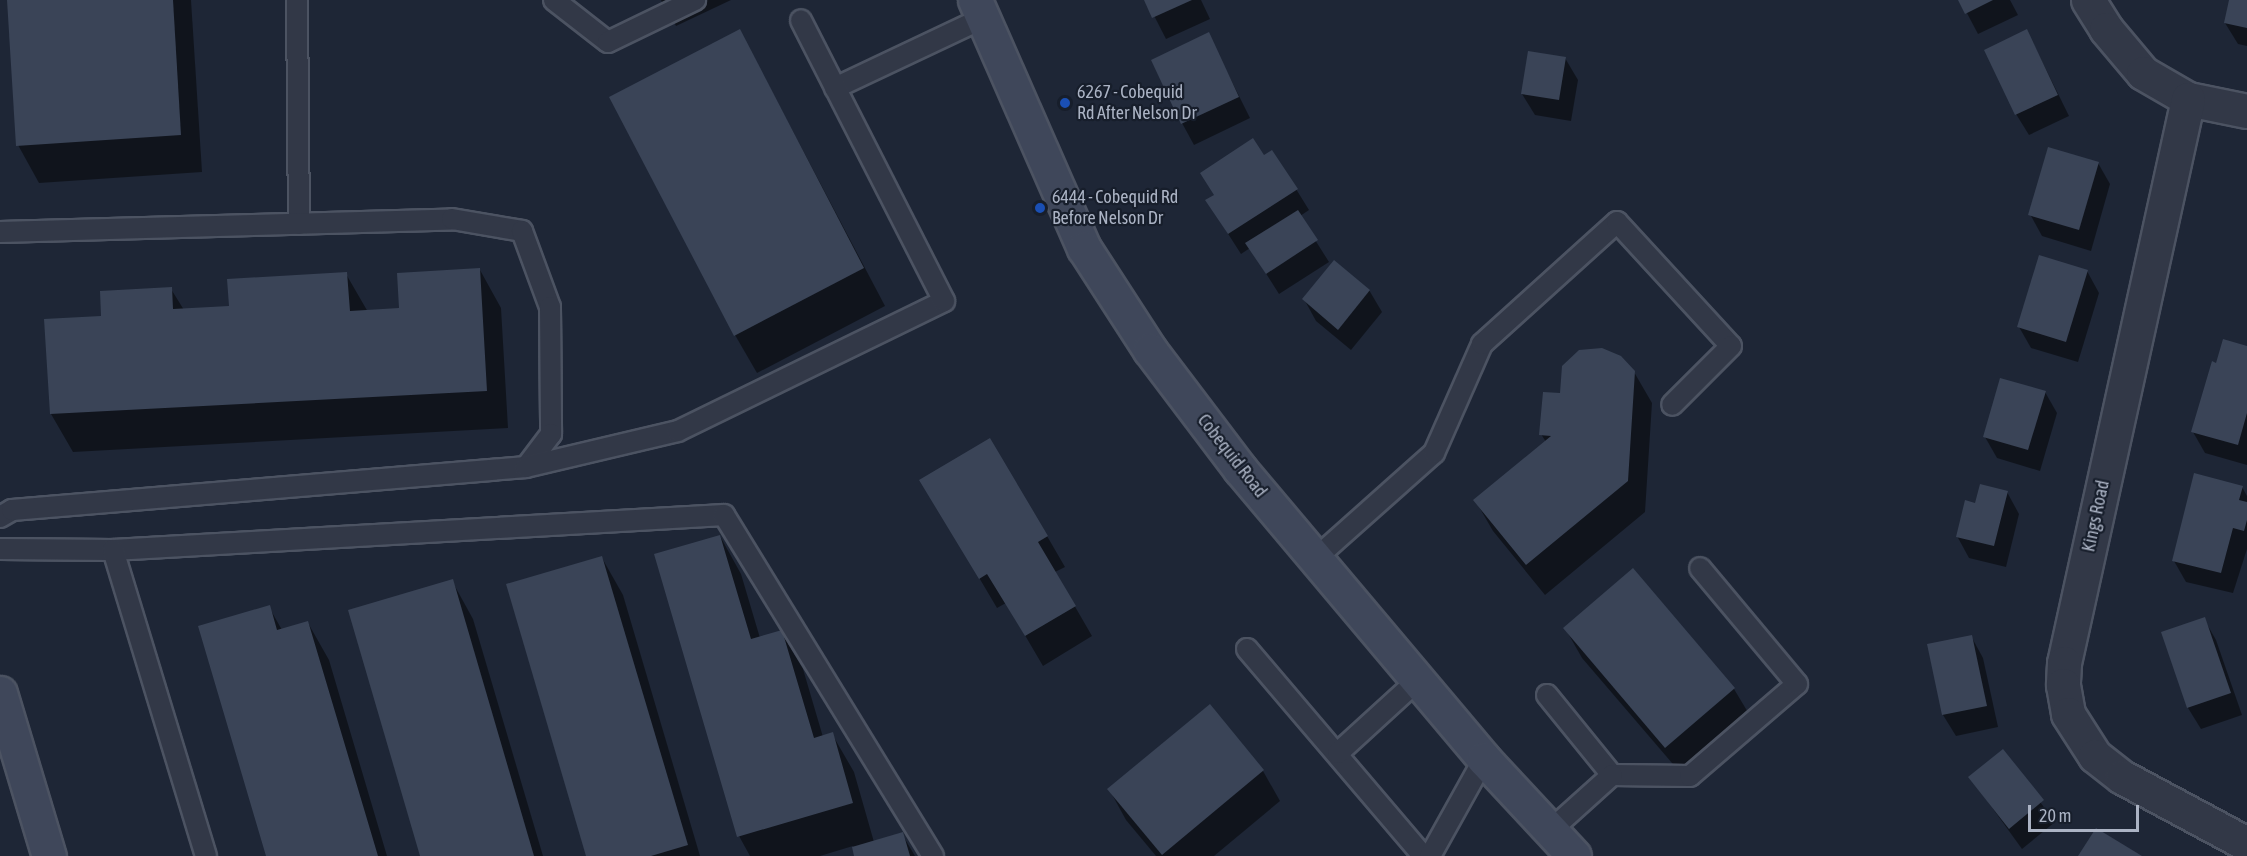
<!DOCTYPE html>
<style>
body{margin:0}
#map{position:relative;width:2247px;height:856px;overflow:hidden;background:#1e2636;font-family:"Asap Condensed",sans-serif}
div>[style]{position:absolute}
.shadow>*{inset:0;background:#0007}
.building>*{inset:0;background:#3a4457}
.roads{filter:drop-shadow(2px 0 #4c5362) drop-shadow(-2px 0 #4c5362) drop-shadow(0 2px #4c5362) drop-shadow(0 -2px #4c5362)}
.lane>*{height:20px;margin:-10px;padding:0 10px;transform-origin:10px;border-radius:10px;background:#323847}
.street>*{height:33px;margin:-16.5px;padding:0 16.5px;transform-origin:16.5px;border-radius:16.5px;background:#323847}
.secondary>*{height:33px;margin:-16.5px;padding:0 16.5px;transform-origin:16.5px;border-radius:16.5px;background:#3f475a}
.dots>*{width:16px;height:16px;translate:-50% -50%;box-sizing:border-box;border:3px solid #171e2b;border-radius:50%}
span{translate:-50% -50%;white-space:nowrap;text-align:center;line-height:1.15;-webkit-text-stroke:4.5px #171e2b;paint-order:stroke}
.poi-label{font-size:18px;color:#abb3c4}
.left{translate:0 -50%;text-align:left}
.street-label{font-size:18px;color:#abb3c4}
.scale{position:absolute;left:2028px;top:805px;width:111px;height:27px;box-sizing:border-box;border:3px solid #abb3c4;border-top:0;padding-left:8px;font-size:18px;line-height:21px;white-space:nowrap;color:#abb3c4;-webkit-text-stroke:4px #171e2b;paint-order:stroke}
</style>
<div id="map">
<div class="shadow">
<i style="clip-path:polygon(8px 0,191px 0,202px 172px,39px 183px,18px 145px)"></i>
<i style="clip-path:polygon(661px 0,731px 0,676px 26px)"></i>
<i style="clip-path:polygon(1146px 0,1201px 0,1210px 19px,1166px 39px)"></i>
<i style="clip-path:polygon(1960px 0,2010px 0,2018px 15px,1978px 34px)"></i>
<i style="clip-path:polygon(2231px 0,2247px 0,2247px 46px,2238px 44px,2225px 23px)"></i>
<i style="clip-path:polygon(740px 31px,885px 306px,757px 373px,735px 335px)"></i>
<i style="clip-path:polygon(2027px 31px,2069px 116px,2029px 135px,2016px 114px)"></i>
<i style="clip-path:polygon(1208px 34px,1250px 118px,1194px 145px,1182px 123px)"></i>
<i style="clip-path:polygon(1565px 58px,1578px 80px,1571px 121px,1535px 115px,1522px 94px)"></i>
<i style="clip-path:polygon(1264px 157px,1296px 189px,1309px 210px,1300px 216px,1329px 262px,1279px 294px,1250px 248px,1241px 254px,1207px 201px)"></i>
<i style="clip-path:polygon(2098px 163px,2110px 184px,2091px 251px,2042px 236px,2030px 214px)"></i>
<i style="clip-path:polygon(480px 270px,501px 308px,508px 428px,73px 452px,51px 414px,46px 321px,103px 318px,171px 289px,184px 310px,231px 307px,346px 274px,368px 312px,400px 310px)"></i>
<i style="clip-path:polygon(2087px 271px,2099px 293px,2078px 362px,2031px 348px,2019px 327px)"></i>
<i style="clip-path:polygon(1369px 290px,1382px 312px,1351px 350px,1316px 321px,1304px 299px)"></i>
<i style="clip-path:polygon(2247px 347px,2247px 465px,2205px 453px,2193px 432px,2217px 365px)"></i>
<i style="clip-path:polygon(1634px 372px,1652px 403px,1645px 512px,1545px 595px,1493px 531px,1475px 500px,1546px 442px,1541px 434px)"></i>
<i style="clip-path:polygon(2045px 392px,2057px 413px,2040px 471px,1997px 458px,1985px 437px)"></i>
<i style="clip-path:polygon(2242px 487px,2247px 496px,2247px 549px,2233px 593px,2186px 582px,2174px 561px)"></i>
<i style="clip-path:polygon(2007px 492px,2019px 514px,2006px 567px,1969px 558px,1957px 536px,1976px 505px)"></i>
<i style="clip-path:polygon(939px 510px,1047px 536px,1065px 567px,1055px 572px,1092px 636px,1043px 666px,1006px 603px,997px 608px)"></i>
<i style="clip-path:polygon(720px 536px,741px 574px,760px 638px,781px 632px,803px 669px,823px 737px,832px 734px,854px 772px,874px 842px,902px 834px,915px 856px,856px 856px,853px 846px,820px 856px,750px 856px,739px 836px)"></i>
<i style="clip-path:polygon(602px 558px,623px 595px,700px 856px,588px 856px)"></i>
<i style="clip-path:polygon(452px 581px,473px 619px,543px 856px,422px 856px)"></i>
<i style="clip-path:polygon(269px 607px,282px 630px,308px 623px,329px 660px,387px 856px,268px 856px)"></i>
<i style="clip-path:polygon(2204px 619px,2216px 640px,2242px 715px,2201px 729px,2188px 708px,2163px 633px)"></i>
<i style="clip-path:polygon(1565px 628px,1734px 689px,1752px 719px,1684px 777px,1582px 658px)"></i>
<i style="clip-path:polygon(1971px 636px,1983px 658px,1998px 727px,1956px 736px,1943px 715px)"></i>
<i style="clip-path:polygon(2002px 751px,2055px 822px,2022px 849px,1970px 777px)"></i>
<i style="clip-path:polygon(1263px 771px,1280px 801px,1214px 856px,1156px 856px,1126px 820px,1109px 789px)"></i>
</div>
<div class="building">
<i style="clip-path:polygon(7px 0,173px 0,181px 135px,16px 146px)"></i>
<i style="clip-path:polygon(1144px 0,1192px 0,1152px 18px)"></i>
<i style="clip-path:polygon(1958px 0,1993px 0,1965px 14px)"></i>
<i style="clip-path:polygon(2229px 0,2247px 0,2247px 28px,2224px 23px)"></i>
<i style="clip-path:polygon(740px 29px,864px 268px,734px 336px,609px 97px)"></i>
<i style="clip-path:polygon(2027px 29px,2058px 95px,2015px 115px,1984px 50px)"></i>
<i style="clip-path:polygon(1209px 32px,1239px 97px,1181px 124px,1151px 60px)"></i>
<i style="clip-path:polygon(1528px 51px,1566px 57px,1559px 100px,1521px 94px)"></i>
<i style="clip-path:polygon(1253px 138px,1264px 155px,1272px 150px,1298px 189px,1228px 234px,1205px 200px,1214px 195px,1200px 173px)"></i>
<i style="clip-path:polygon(2048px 147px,2099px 162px,2079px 230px,2028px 215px)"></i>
<i style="clip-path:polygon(1298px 210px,1318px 240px,1266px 274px,1245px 243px)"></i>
<i style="clip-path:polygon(2039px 255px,2088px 270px,2066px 342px,2017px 327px)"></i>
<i style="clip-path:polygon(1334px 260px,1370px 290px,1338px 330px,1302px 299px)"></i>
<i style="clip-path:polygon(480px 268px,487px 391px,50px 414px,44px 319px,101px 316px,100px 291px,172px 287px,173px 309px,229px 306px,227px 279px,347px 272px,350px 311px,399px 308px,397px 273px)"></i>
<i style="clip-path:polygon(2223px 339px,2247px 346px,2247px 413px,2238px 445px,2191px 432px,2212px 361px,2216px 363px)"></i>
<i style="clip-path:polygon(1602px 348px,1621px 356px,1635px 371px,1628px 481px,1526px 565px,1473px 500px,1551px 436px,1539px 435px,1543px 392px,1560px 393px,1562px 366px,1579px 350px)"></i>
<i style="clip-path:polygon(2000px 378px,2046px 391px,2028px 450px,1983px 437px)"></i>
<i style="clip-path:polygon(990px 438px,1048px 536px,1038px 542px,1076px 606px,1025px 636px,987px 574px,979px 579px,919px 480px)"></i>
<i style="clip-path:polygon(2194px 473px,2243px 486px,2239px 500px,2247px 502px,2247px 520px,2244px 531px,2233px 528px,2221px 573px,2172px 561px)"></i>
<i style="clip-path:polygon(1980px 484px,2008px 491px,1994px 546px,1956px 537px,1965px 500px,1975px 503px)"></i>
<i style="clip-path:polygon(720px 535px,751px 639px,782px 630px,814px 738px,833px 732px,853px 803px,737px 837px,654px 554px)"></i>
<i style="clip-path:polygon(602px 556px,688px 845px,651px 856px,586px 856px,506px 584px)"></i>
<i style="clip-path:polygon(1633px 568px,1735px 688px,1665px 748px,1563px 628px)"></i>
<i style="clip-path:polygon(453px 579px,534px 856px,420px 856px,348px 610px)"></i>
<i style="clip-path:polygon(270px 605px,277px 630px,308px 621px,378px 856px,266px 856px,198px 626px)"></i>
<i style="clip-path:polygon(2205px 617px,2231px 693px,2187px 708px,2161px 632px)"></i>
<i style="clip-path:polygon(1972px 635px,1987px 706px,1942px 715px,1927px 644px)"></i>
<i style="clip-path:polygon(1210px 704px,1264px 770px,1162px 855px,1107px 789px)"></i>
<i style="clip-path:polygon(2003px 749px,2044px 800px,2009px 829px,1968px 777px)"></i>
<i style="clip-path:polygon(2096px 828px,2142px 856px,2078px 856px)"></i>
<i style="clip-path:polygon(903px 832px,910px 856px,854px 856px,852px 847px)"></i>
</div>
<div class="roads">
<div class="lane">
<i style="left:297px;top:0;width:224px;rotate:89.5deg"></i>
<i style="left:554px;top:0;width:68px;rotate:37.9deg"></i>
<i style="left:608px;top:42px;width:97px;rotate:-25.8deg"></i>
<i style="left:835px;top:88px;width:164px;rotate:-25.3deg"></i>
<i style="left:0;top:232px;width:452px;rotate:-1.6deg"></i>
<i style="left:452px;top:219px;width:71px;rotate:9.7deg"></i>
<i style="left:522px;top:231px;width:81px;rotate:69.8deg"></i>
<i style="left:550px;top:307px;width:127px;rotate:89.5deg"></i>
<i style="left:551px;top:434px;width:41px;rotate:127.1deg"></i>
<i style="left:0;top:517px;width:14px;rotate:-30deg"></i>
<i style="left:12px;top:510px;width:516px;rotate:-4.78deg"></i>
<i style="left:526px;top:467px;width:156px;rotate:-13.3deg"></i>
<i style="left:678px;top:431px;width:296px;rotate:-26deg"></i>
<i style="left:944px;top:301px;width:315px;rotate:-117deg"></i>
<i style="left:0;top:549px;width:113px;rotate:0.5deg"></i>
<i style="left:113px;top:550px;width:612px;rotate:-3.28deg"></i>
<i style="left:724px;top:515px;width:400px;rotate:58.5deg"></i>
<i style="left:113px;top:550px;width:320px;rotate:73.1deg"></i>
<i style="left:1316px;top:558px;width:158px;rotate:-41.7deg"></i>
<i style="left:1434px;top:453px;width:119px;rotate:-66.2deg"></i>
<i style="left:1482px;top:344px;width:182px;rotate:-42.1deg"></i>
<i style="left:1617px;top:222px;width:168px;rotate:47.4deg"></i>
<i style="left:1731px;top:346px;width:83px;rotate:135deg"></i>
<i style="left:1247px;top:649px;width:272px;rotate:49.6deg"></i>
<i style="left:1547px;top:695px;width:103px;rotate:50.9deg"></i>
<i style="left:1612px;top:775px;width:78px;rotate:0.7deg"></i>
<i style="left:1690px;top:776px;width:141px;rotate:-40.7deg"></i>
<i style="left:1797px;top:684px;width:151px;rotate:-129.9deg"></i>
<i style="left:1338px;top:753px;width:108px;rotate:-42.4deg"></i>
<i style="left:1551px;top:830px;width:82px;rotate:-42deg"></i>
<i style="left:1430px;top:856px;width:111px;rotate:-60.9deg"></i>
</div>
<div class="street">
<i style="left:2088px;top:0;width:34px;rotate:58deg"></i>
<i style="left:2106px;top:29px;width:57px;rotate:49.9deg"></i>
<i style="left:2143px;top:73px;width:52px;rotate:30deg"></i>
<i style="left:2188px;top:99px;width:60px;rotate:11.5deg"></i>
<i style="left:2188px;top:99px;width:577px;rotate:102.4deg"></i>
<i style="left:2064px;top:663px;width:22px;rotate:93deg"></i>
<i style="left:2063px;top:685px;width:29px;rotate:80deg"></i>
<i style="left:2068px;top:714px;width:50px;rotate:57.3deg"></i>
<i style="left:2095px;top:756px;width:34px;rotate:38deg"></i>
<i style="left:2122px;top:777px;width:142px;rotate:28.2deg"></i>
</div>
<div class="secondary">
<i style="left:975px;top:0;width:271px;rotate:66.3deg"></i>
<i style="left:1084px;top:248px;width:121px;rotate:57.1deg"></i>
<i style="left:1150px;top:350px;width:149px;rotate:52.9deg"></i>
<i style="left:1240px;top:469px;width:379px;rotate:49.9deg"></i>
<i style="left:1484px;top:759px;width:132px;rotate:47.1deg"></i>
<i style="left:0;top:693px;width:170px;rotate:73.3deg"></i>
</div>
</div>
<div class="dots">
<i style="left:1065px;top:103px;background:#1a4fb4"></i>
<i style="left:1040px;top:208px;background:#1a4fb4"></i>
</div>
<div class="poi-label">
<span class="left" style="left:1077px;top:103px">6267 - Cobequid<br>Rd After Nelson Dr</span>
<span class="left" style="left:1052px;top:208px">6444 - Cobequid Rd<br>Before Nelson Dr</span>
</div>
<div class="street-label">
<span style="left:1232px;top:456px;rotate:52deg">Cobequid Road</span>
<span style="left:2096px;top:516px;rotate:-78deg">Kings Road</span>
</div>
<div class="scale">20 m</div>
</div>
